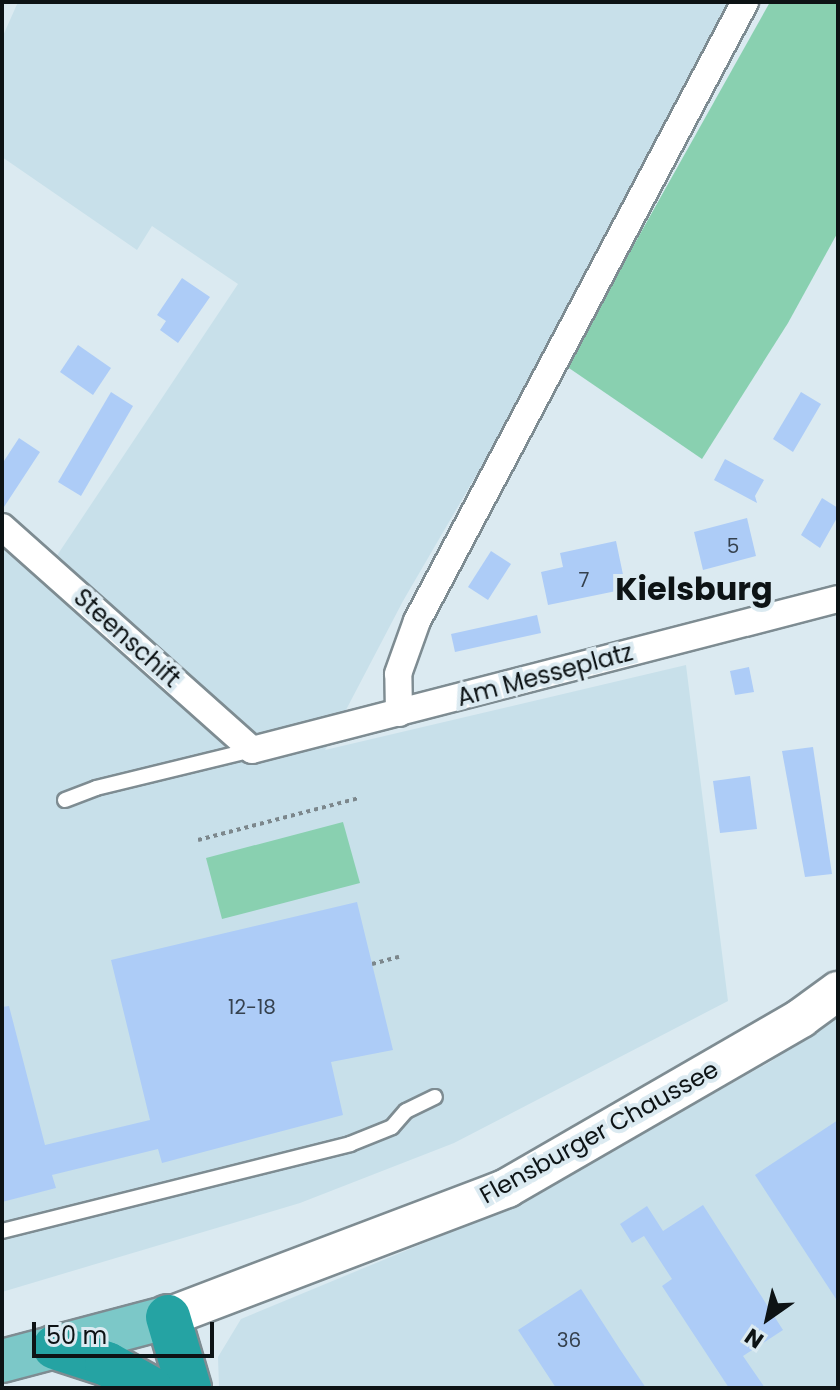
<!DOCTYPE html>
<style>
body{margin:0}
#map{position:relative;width:840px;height:1390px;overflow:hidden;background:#dbeaf1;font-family:Poppins,sans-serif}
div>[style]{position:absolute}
.built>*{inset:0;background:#c8e0ea}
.green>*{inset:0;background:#89d0b0}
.building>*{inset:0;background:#adccf7}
.path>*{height:4px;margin-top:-2px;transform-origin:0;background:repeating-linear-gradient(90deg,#7c878c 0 4px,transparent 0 8px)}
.roads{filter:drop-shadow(2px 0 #7e8c92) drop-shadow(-2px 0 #7e8c92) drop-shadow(0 2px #7e8c92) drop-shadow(0 -2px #7e8c92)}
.lane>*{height:14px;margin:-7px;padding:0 7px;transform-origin:7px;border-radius:7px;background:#fff}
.street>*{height:26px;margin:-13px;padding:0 13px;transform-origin:13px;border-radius:13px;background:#fff}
.secondary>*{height:38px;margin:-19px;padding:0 19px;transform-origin:19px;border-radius:19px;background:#fff}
.primary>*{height:42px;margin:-21px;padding:0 21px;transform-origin:21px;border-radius:21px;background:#7cc8c8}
.highway>*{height:44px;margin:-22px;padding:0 22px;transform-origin:22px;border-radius:22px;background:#25a3a3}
span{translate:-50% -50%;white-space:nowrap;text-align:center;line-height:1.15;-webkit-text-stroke:8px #dbeaf1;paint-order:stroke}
.number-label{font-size:20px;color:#35414e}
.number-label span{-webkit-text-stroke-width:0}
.street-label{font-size:24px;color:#0d1315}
.district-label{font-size:32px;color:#0d1315;font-weight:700}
.frame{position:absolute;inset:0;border:4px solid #0d1315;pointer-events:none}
.north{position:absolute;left:728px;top:1278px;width:80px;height:80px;-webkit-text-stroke:6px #dbeaf1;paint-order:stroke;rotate:214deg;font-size:22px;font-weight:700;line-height:32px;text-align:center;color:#0d1315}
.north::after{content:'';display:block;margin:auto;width:28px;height:36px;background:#0d1315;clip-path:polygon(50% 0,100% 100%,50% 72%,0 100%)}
.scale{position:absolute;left:32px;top:1322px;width:182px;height:36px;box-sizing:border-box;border:4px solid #0d1315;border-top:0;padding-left:10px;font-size:24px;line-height:28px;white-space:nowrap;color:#0d1315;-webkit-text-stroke:6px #dbeaf1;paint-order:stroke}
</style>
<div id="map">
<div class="built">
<i style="clip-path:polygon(18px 2px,740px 2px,546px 355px,403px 601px,325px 750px,686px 665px,728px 1001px,454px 1143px,300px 1203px,2px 1292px,2px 524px,10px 521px,56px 557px,238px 284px,152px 226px,137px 250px,2px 157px,2px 38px)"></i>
<i style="clip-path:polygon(838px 1017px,838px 1388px,219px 1388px,218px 1357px,241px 1319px,511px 1207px,770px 1062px)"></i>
</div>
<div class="green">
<i style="clip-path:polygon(770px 2px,838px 2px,838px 232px,788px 323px,702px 459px,566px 366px)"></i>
<i style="clip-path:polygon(343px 822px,360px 883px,222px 919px,206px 858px)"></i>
</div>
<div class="building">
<i style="clip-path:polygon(182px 278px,210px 297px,178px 343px,160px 330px,166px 321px,157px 315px)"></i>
<i style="clip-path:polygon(78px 345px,111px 368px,93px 395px,60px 372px)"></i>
<i style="clip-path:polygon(111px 392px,133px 406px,81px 496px,58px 482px)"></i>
<i style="clip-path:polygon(801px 392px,821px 404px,793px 452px,773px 439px)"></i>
<i style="clip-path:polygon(19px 438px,40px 452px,2px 510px,2px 464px)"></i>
<i style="clip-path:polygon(725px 459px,764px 480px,755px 496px,757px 503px,714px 480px)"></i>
<i style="clip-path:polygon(822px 498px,838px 508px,838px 516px,820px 548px,801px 535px)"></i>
<i style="clip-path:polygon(747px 518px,756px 556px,703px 570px,694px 532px)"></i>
<i style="clip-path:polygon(616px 541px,626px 589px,548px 605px,541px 572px,563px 567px,560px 553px)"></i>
<i style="clip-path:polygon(491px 551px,511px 564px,488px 600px,468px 587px)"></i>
<i style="clip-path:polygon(537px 615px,541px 633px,455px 652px,451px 634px)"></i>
<i style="clip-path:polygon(749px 667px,754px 692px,735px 695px,730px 671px)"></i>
<i style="clip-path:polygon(813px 747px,832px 874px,805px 877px,782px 751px)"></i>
<i style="clip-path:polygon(750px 776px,757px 829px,720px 833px,713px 781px)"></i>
<i style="clip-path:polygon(357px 902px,393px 1050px,331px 1062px,343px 1115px,162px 1163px,158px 1149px,52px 1175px,56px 1188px,2px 1202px,2px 1007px,9px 1006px,45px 1145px,150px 1120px,111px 960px)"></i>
<i style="clip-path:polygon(838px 1120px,838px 1302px,755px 1175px)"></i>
<i style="clip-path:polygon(703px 1205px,783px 1330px,743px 1356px,765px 1388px,729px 1388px,662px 1286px,672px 1279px,644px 1236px,632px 1243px,620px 1224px,647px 1206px,663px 1231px)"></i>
<i style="clip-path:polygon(581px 1289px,621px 1351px,646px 1388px,556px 1388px,518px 1330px)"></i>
</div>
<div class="path">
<i style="left:198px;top:840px;width:166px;rotate:-14.6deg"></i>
<i style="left:372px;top:964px;width:28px;rotate:-15deg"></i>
</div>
<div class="roads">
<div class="lane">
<i style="left:65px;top:800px;width:33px;rotate:-21deg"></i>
<i style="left:96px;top:788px;width:161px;rotate:-13.7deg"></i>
<i style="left:2px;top:1231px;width:359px;rotate:-14deg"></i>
<i style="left:350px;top:1144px;width:45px;rotate:-22deg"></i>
<i style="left:392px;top:1127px;width:21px;rotate:-49deg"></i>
<i style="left:406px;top:1111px;width:32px;rotate:-26deg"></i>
</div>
<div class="street">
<i style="left:2px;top:527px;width:335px;rotate:41.7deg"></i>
<i style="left:252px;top:750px;width:605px;rotate:-14.45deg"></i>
<i style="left:399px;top:713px;width:39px;rotate:-91deg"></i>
<i style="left:398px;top:674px;width:56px;rotate:-70.3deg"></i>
<i style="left:417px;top:621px;width:701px;rotate:-62.08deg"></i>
</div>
<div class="secondary">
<i style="left:168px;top:1317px;width:363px;rotate:-20.8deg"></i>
<i style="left:507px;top:1188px;width:340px;rotate:-30deg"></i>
<i style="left:801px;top:1018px;width:46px;rotate:-36.1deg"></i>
</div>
<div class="primary">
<i style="left:2px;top:1361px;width:172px;rotate:-14.8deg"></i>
</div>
<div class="highway">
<i style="left:168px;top:1317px;width:74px;rotate:73.5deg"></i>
<i style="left:55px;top:1347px;width:55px;rotate:18.1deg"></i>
<i style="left:107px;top:1364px;width:49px;rotate:29.2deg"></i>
</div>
</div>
<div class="number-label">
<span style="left:733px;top:546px">5</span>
<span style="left:584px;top:580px">7</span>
<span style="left:252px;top:1007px">12-18</span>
<span style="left:569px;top:1340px">36</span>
</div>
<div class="street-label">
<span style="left:127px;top:638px;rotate:42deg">Steenschift</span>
<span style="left:545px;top:675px;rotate:-15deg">Am Messeplatz</span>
<span style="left:599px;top:1132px;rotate:-29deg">Flensburger Chaussee</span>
</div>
<div class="district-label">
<span style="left:694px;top:589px">Kielsburg</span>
</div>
<div class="frame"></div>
<div class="north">N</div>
<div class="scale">50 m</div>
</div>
